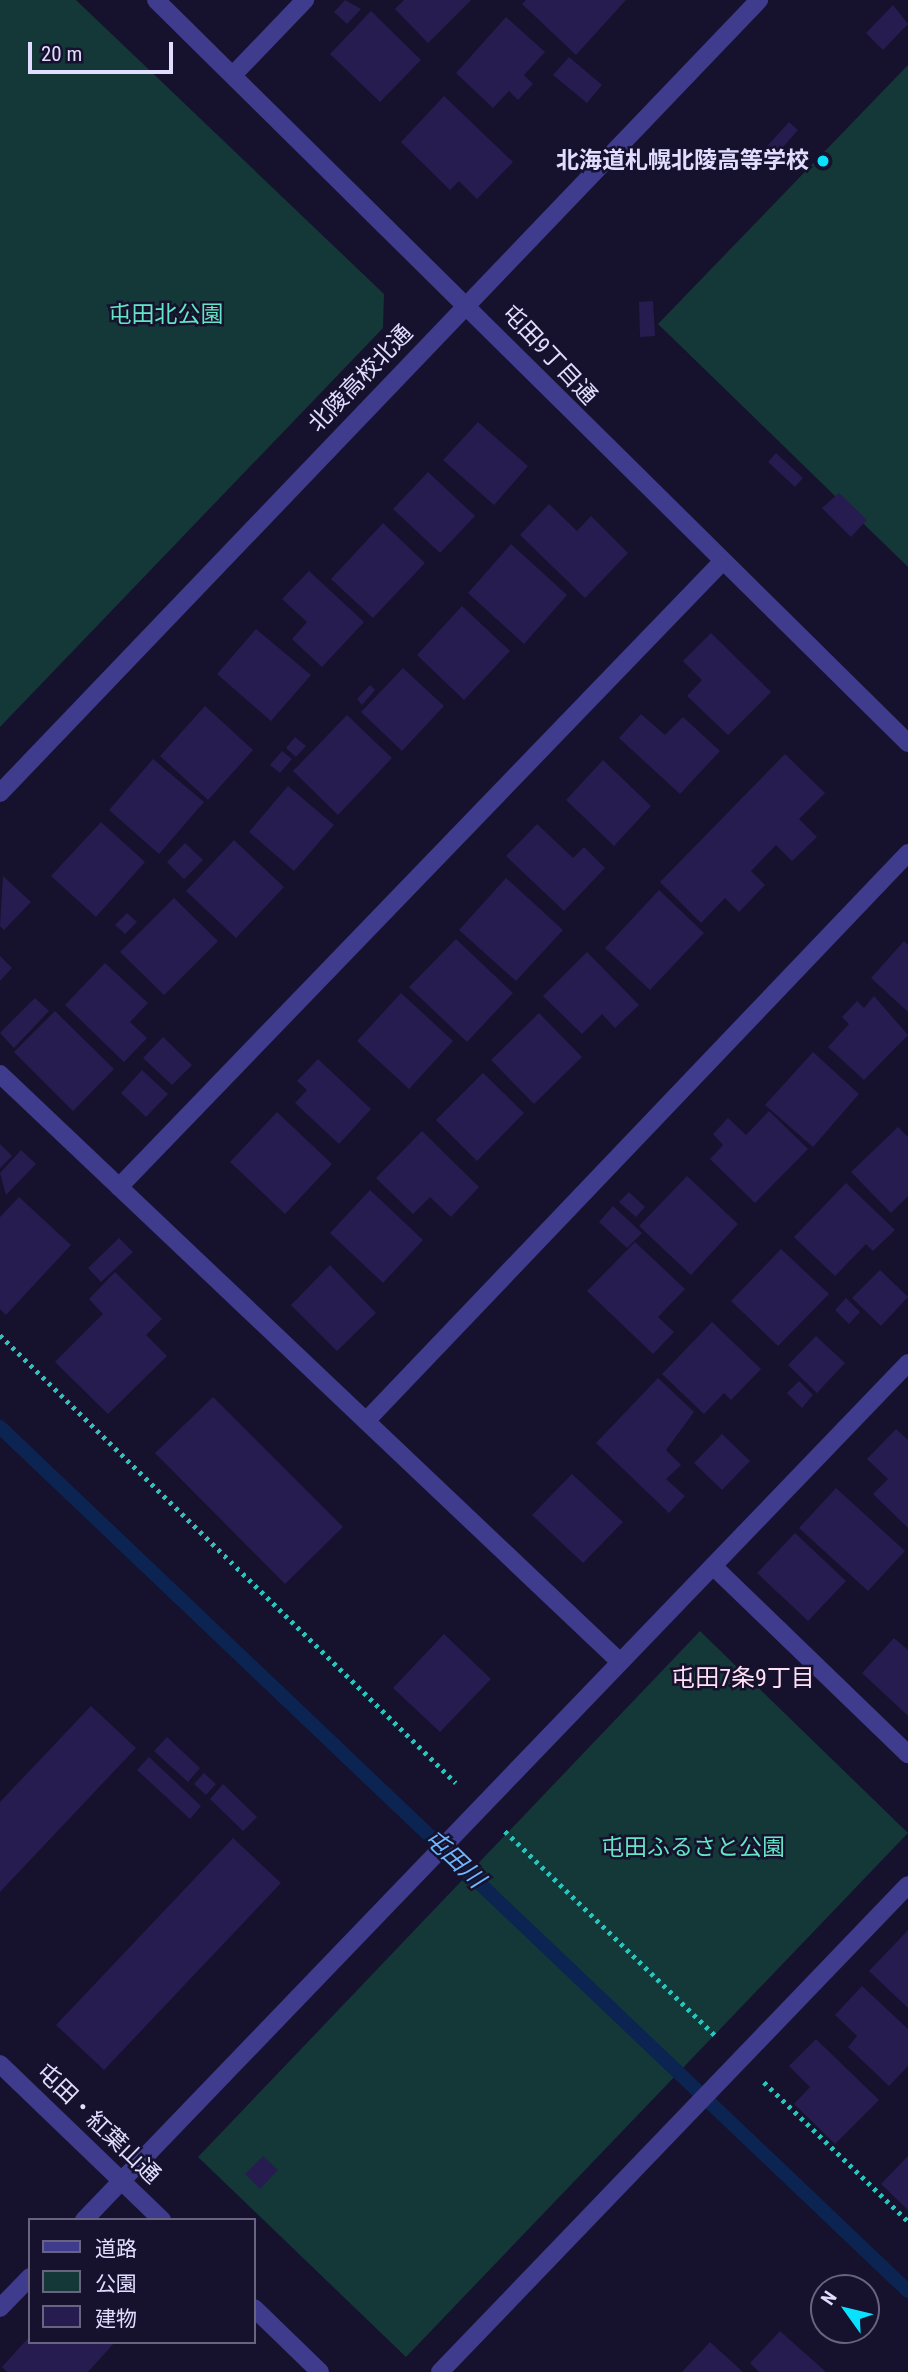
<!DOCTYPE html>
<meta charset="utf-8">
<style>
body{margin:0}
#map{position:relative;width:908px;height:2372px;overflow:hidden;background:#16112d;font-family:"Roboto Condensed","Noto Sans JP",sans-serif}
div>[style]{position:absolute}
.green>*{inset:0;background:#143737}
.stream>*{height:14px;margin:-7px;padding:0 7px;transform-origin:7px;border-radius:7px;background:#0c2451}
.building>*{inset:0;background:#271c4f}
.path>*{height:4.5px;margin-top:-2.25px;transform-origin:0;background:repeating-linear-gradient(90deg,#2dc3bc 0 3.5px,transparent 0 8.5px)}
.minor>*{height:18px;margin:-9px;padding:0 9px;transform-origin:9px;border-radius:9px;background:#3f3b8d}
.tertiary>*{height:18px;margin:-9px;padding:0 9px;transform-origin:9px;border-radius:9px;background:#3f3b8d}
.dots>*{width:19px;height:19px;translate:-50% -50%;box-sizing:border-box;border:4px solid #16112d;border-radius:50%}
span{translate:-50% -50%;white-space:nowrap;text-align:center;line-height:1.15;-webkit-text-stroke:5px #16112d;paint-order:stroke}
.poi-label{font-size:23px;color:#e1ddff;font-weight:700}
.right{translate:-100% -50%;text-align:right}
.park-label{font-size:23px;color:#63e5c6}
.street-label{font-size:23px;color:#e1ddff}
.neighbourhood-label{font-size:24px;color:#ffdff3}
.water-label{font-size:24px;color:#6bb8ff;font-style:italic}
.legend{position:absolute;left:28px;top:2218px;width:228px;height:126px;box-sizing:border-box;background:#16112d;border:2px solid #676381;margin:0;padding:9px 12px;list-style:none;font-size:21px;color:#e1ddff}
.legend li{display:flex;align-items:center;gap:14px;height:35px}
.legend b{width:35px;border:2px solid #676381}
.north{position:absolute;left:810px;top:2274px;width:70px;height:70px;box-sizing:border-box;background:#16112d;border:2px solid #676381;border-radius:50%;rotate:304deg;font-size:19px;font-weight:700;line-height:28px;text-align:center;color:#e1ddff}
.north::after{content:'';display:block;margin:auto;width:24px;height:32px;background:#09e2ff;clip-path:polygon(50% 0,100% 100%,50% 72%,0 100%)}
.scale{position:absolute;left:28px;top:42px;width:145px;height:32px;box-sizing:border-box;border:4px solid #e1ddff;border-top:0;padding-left:9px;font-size:21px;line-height:24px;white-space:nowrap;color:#e1ddff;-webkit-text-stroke:5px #16112d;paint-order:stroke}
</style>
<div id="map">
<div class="green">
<i style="clip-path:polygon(0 0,76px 0,384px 294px,383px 328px,0 727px)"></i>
<i style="clip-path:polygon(908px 65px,908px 567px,658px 324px)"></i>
<i style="clip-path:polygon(700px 1631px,908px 1833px,406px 2357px,198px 2157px)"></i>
</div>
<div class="stream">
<i style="left:0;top:1427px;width:1253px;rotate:43.58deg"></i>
</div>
<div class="building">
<i style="clip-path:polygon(345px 0,361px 9px,347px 24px,334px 12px)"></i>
<i style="clip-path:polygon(404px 0,471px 0,428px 43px,395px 9px)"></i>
<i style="clip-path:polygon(526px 0,626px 0,576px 55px,522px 4px)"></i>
<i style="clip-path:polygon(893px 5px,908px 24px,883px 50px,866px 33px)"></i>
<i style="clip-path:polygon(371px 11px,421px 60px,380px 102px,330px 54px)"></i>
<i style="clip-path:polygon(506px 17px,545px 52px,524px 75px,533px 84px,518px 100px,509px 91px,493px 108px,456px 73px)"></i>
<i style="clip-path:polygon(569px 57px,602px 85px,587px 103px,553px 75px)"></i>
<i style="clip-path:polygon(444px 96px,513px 162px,477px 199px,459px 181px,450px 190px,401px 142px)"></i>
<i style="clip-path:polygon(789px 122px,798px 130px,769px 163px,760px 154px)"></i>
<i style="clip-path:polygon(653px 301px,655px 336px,640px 337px,639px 302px)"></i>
<i style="clip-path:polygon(478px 422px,528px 466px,494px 505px,443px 460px)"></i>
<i style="clip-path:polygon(776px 453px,803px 478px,795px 487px,768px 462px)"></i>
<i style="clip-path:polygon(428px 472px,475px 516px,440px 553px,393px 509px)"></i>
<i style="clip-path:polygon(839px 493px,867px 520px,851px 537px,822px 508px)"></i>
<i style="clip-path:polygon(549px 504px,577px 531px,591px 516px,628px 553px,585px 598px,520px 535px)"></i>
<i style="clip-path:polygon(383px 523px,425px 563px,373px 618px,331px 579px)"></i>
<i style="clip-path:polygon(511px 544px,567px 595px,524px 644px,468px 593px)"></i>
<i style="clip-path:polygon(309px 571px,364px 622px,322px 667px,292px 639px,307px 622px,282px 599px)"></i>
<i style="clip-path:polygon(462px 606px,510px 651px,464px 700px,417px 655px)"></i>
<i style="clip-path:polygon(256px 629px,311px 675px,271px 721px,217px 674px)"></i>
<i style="clip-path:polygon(711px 633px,771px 692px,728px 735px,687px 696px,702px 680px,683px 661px)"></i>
<i style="clip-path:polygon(403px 668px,444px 706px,402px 751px,361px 712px)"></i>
<i style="clip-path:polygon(370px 685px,375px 690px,362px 705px,357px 699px)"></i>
<i style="clip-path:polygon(205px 706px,253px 750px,208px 800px,160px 756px)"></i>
<i style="clip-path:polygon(641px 714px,665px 735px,683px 717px,720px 751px,680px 794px,619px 738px)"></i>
<i style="clip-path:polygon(347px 715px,392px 758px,338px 815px,293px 771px)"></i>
<i style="clip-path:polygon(295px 737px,306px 746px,296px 757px,286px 748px)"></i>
<i style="clip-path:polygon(282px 751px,292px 759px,280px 773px,270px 765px)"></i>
<i style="clip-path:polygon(785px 754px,825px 793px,799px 819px,817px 837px,792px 861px,776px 845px,751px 871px,765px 885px,739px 912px,725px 898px,701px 923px,660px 882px)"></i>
<i style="clip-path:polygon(153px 759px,204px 802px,159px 854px,109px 810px)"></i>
<i style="clip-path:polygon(603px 760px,651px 806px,614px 846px,566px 800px)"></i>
<i style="clip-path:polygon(288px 786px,334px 825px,294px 871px,249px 832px)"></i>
<i style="clip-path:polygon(101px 822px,145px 862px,96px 917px,51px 876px)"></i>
<i style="clip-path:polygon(537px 824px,573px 858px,584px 847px,605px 868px,564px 911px,506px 856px)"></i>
<i style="clip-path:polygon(234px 840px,284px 887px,236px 938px,186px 891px)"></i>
<i style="clip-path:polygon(185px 843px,203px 860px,184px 879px,167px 862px)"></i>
<i style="clip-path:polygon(3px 876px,31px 902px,4px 930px,0 926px)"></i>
<i style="clip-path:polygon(506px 878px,563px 930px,516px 981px,459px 930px)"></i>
<i style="clip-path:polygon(659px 890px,704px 933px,650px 990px,605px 948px)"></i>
<i style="clip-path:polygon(174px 898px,218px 941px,164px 995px,120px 952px)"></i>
<i style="clip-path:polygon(127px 913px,137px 922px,125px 934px,115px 925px)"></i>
<i style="clip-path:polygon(456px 939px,513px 993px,467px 1042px,409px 987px)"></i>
<i style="clip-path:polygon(904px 941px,908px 945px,908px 1012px,871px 978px)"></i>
<i style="clip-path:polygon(587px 952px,639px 1005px,615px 1028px,602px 1014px,582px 1034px,543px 996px)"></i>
<i style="clip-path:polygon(0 956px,12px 968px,0 981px)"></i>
<i style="clip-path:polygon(105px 963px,148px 1003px,130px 1022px,147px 1038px,124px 1062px,65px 1005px)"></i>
<i style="clip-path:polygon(401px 993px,453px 1041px,409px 1089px,357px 1041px)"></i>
<i style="clip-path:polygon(874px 996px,908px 1035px,864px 1080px,828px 1047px,849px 1024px,842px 1017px,857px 1001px,864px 1008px)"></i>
<i style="clip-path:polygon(35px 998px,49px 1011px,14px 1048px,0 1033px)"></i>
<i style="clip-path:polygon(55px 1011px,114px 1069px,73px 1111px,14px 1052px)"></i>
<i style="clip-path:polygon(539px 1013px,582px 1057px,534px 1104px,491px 1060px)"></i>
<i style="clip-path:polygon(163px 1037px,192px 1065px,172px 1085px,143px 1058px)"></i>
<i style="clip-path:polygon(813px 1052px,859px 1094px,813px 1147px,765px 1105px)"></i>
<i style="clip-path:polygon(318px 1059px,371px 1109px,339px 1144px,295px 1103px,307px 1090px,297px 1081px)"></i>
<i style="clip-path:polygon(142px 1070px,168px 1094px,146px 1117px,121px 1093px)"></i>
<i style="clip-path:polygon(483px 1073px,524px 1113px,477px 1161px,436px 1120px)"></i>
<i style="clip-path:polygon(769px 1111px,808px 1149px,755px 1203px,710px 1159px,723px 1145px,713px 1134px,728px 1118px,746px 1135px)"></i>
<i style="clip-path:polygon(277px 1112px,332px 1164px,285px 1214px,230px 1162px)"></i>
<i style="clip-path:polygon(898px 1127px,908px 1137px,908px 1196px,891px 1213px,851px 1172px)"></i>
<i style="clip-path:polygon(422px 1131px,479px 1187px,451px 1217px,430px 1197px,413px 1214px,376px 1178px)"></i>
<i style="clip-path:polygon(0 1144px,12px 1156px,0 1168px)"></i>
<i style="clip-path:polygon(21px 1150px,36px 1164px,6px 1195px,0 1173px)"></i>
<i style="clip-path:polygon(687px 1176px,738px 1224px,691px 1275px,639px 1226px)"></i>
<i style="clip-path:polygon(846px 1183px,895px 1230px,873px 1251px,866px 1244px,835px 1276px,794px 1237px)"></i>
<i style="clip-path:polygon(370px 1190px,423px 1240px,383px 1283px,330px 1233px)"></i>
<i style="clip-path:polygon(629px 1192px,645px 1207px,636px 1217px,619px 1202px)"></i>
<i style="clip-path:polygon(19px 1197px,71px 1245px,6px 1315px,0 1309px,0 1217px)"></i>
<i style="clip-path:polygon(613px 1206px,642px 1233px,627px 1248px,599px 1222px)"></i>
<i style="clip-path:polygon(119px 1238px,133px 1252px,101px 1282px,88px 1268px)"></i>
<i style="clip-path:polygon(635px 1242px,685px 1289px,658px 1317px,674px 1332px,653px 1354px,587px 1291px)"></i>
<i style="clip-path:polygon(781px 1249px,829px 1294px,778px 1346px,731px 1301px)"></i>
<i style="clip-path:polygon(330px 1265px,376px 1313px,337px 1351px,291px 1305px)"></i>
<i style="clip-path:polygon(880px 1270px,908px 1297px,881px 1326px,852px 1298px)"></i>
<i style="clip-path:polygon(115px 1272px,162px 1319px,146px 1335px,167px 1356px,108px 1414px,55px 1362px,103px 1314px,89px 1299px)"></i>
<i style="clip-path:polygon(846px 1298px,860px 1312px,849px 1324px,835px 1310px)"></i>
<i style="clip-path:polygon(712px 1322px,761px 1369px,731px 1400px,724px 1393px,704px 1414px,662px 1374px)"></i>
<i style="clip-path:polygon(816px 1336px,845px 1363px,817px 1393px,788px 1365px)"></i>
<i style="clip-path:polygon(658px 1378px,694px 1412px,666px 1450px,681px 1465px,666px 1479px,685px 1496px,669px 1513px,596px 1443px)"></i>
<i style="clip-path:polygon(799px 1381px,813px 1395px,802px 1408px,787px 1393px)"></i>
<i style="clip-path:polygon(213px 1397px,343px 1527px,285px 1584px,155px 1453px)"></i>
<i style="clip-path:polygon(896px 1429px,908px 1440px,908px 1528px,873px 1494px,888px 1479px,867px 1459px)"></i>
<i style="clip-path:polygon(722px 1434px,750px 1461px,722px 1490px,694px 1463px)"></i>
<i style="clip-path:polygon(572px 1474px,623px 1522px,583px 1563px,532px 1515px)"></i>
<i style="clip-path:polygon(836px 1488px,905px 1551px,868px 1591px,799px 1528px)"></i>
<i style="clip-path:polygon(795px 1533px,846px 1581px,808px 1621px,757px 1573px)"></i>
<i style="clip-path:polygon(444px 1634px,491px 1679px,440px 1732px,393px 1688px)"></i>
<i style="clip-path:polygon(894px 1638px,908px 1650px,908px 1716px,862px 1673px)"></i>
<i style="clip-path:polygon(91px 1706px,136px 1748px,0 1892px,0 1802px)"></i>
<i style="clip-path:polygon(167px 1737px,200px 1768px,188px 1782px,154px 1751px)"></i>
<i style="clip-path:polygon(149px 1757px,201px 1806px,190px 1819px,137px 1770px)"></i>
<i style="clip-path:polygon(204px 1773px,216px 1784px,206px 1795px,194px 1784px)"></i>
<i style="clip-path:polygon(223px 1784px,257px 1817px,243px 1831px,210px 1799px)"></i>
<i style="clip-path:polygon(233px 1838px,281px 1883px,104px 2070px,56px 2025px)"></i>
<i style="clip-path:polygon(908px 1930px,908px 2008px,869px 1971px)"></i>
<i style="clip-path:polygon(862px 1986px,908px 2029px,908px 2066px,889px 2086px,848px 2047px,857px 2036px,835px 2015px)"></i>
<i style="clip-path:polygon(816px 2039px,879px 2100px,835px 2144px,794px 2104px,810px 2087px,789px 2066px)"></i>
<i style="clip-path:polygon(263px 2156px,278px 2170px,260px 2189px,245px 2174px)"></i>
<i style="clip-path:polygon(908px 2156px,908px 2210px,881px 2184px)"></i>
<i style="clip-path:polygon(780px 2331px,826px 2372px,759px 2372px,750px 2363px)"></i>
<i style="clip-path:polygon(30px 2336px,30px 2342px,115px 2342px,88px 2372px,7px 2372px,2px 2367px)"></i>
<i style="clip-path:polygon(710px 2342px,743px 2372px,682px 2372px)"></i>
</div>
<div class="path">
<i style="left:0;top:1335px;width:639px;rotate:44.49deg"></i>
<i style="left:505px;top:1831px;width:296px;rotate:44.2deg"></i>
<i style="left:764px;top:2082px;width:200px;rotate:44deg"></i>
</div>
<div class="minor">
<i style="left:156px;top:0;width:1057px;rotate:44.66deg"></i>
<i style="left:234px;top:74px;width:103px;rotate:-46.2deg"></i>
<i style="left:0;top:793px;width:1098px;rotate:-46.25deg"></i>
<i style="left:0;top:1074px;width:852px;rotate:43.48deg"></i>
<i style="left:119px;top:1187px;width:866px;rotate:-46.03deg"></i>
<i style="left:366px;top:1421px;width:785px;rotate:-46.34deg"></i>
<i style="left:713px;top:1566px;width:271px;rotate:44deg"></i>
<i style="left:84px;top:2220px;width:1189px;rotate:-46.12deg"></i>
<i style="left:0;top:2308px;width:43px;rotate:-45.9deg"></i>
<i style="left:440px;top:2372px;width:675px;rotate:-46.14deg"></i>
</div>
<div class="tertiary">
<i style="left:0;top:2064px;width:225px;rotate:43.9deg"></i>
<i style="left:254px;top:2308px;width:92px;rotate:44.1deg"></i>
</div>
<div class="dots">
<i style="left:823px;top:161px;background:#09e2ff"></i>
</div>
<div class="poi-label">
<span class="right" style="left:809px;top:161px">北海道札幌北陵高等学校</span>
</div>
<div class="park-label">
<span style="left:166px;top:315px">屯田北公園</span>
<span style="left:693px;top:1848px">屯田ふるさと公園</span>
</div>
<div class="street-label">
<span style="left:549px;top:355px;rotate:47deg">屯田9丁目通</span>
<span style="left:361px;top:379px;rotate:-46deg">北陵高校北通</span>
<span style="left:98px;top:2124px;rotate:44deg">屯田・紅葉山通</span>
</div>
<div class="neighbourhood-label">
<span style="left:743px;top:1679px">屯田7条9丁目</span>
</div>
<div class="water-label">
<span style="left:454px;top:1859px;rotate:44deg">屯田川</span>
</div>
<ul class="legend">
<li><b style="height:9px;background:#3f3b8d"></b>道路</li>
<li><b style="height:19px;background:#143737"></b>公園</li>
<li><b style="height:19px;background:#271c4f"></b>建物</li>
</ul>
<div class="north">N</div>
<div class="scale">20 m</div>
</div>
